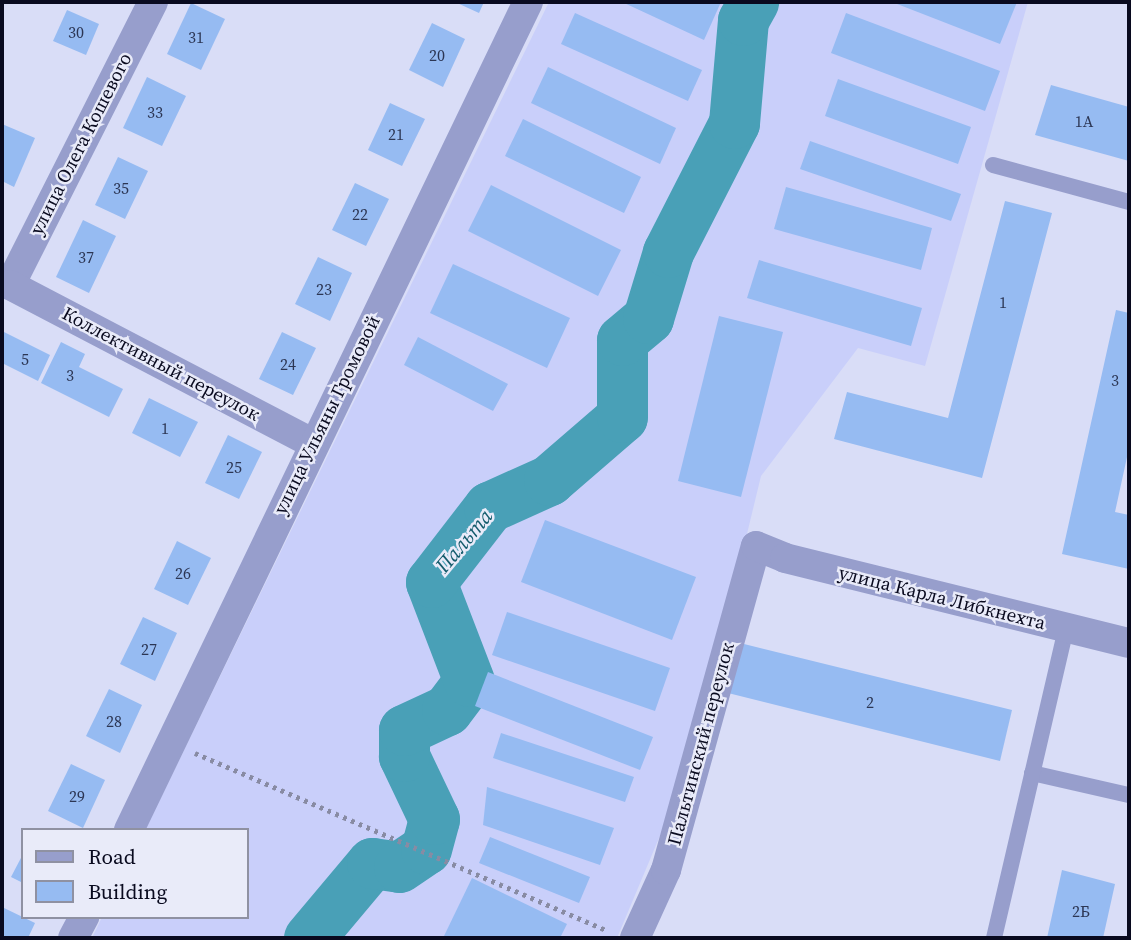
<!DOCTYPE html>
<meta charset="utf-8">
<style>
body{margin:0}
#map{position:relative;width:1131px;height:940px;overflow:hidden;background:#d9ddf7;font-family:"Source Serif 4",serif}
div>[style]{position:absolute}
.built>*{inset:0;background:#c9cffa}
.river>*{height:51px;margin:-25.5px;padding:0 25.5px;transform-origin:25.5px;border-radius:25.5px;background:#49a0b7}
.building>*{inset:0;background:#96bbf2}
.path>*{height:4.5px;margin-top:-2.25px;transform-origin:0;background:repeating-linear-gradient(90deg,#888ba3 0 3.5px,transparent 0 8.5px)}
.lane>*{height:16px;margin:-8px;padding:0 8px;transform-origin:8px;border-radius:8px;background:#979ecc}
.street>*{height:30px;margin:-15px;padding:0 15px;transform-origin:15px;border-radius:15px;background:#979ecc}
span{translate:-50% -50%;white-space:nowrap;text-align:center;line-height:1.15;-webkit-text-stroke:5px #e9ebf9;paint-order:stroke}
.number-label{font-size:16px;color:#2c3654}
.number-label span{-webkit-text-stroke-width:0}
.street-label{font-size:19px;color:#090a1f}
.water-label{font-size:21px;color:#155c6d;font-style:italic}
.frame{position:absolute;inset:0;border:4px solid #090a1f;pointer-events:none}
.legend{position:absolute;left:21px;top:828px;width:228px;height:91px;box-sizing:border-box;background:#e9ebf9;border:2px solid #8f91a2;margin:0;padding:9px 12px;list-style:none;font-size:21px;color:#090a1f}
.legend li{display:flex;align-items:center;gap:14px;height:35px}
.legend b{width:35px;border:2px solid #8f91a2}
</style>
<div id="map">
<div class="built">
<i style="clip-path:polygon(549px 2px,748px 2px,736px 24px,725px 116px,670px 228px,643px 311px,617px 337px,611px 413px,548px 469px,483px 500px,421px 589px,455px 671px,448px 689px,400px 721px,393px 741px,416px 827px,405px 850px,368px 848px,309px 911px,297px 938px,92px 938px,102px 917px,247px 917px,247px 830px,145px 830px)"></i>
<i style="clip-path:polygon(760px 2px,1028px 2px,925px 366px,858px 348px,761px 476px,693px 757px,617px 938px,323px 938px,376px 882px,405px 878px,444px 839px,442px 803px,418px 742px,467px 714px,479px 675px,449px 584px,498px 517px,559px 492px,630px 422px,640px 339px,667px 296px,677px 251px,745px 125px,749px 23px)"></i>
</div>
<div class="river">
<i style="left:309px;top:938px;width:98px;rotate:-50deg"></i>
<i style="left:372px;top:863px;width:27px;rotate:8deg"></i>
<i style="left:399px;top:867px;width:32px;rotate:-34deg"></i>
<i style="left:426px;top:849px;width:31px;rotate:-75deg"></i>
<i style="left:434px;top:819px;width:70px;rotate:-115.5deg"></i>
<i style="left:404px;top:756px;width:26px;rotate:-90deg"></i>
<i style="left:404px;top:730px;width:47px;rotate:-24.9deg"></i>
<i style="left:447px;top:710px;width:36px;rotate:-53deg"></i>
<i style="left:469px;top:681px;width:106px;rotate:-111deg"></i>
<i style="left:431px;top:582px;width:95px;rotate:-52.3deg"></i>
<i style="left:489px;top:507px;width:66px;rotate:-24.2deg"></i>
<i style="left:549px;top:480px;width:96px;rotate:-40.8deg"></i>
<i style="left:622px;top:417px;width:77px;rotate:-90deg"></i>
<i style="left:622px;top:340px;width:34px;rotate:-40deg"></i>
<i style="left:648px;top:318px;width:69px;rotate:-73.1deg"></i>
<i style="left:668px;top:252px;width:145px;rotate:-62.9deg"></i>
<i style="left:734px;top:123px;width:103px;rotate:-85deg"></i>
<i style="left:743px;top:20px;width:21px;rotate:-61deg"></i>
</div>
<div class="building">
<i style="clip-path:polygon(455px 2px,484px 2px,479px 13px)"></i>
<i style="clip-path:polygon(622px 2px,721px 2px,704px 40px)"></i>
<i style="clip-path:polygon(892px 2px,1017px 2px,1000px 44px)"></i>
<i style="clip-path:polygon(191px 3px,225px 19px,201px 70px,167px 54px)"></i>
<i style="clip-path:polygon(67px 10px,99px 24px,86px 55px,53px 41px)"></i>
<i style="clip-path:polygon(575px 13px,702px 70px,688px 101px,561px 44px)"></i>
<i style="clip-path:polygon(846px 13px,1000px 71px,985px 111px,831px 53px)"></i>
<i style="clip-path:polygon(432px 23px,465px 39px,443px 87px,409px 70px)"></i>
<i style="clip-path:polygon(548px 67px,676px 128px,660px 164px,531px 103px)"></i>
<i style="clip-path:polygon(147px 77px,186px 96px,162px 146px,123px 128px)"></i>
<i style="clip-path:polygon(838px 79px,971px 127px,958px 164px,825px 116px)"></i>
<i style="clip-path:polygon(1051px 85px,1129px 107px,1129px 161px,1035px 135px)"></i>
<i style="clip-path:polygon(390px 103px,425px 119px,402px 166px,368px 150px)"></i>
<i style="clip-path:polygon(523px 119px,641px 177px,624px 213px,505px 156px)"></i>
<i style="clip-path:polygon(2px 124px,35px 138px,14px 187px,2px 181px)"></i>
<i style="clip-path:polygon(810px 141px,961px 194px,951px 221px,800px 169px)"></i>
<i style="clip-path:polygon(118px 157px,148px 171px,125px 219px,95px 205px)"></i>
<i style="clip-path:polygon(355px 183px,389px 199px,366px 246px,332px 230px)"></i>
<i style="clip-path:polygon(491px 185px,621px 250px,598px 296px,468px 231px)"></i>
<i style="clip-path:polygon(786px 187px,932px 228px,921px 270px,774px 229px)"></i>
<i style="clip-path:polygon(1005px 201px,1052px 213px,982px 478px,834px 439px,847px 392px,948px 418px)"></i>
<i style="clip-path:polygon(83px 220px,116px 236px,89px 293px,56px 277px)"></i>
<i style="clip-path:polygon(318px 257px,352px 273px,330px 321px,295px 304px)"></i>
<i style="clip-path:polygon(759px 260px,922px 308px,911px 346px,747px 298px)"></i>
<i style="clip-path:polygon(453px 264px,570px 318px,547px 368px,430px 313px)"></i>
<i style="clip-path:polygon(1116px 310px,1129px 313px,1129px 448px,1115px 512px,1129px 515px,1129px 569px,1062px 554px)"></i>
<i style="clip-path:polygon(719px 316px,783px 332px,741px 497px,678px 481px)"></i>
<i style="clip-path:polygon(2px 331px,50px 355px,38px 381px,2px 363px)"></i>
<i style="clip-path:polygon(282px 332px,316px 348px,293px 395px,259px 379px)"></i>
<i style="clip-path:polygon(418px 337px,508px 384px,493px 411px,404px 365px)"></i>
<i style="clip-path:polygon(61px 342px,85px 354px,79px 367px,123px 389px,109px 417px,41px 383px)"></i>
<i style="clip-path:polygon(149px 398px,198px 422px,180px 457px,132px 433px)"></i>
<i style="clip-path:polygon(228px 435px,262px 452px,239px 499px,205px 483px)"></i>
<i style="clip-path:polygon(545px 520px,696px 577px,672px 640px,521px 582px)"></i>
<i style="clip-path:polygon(177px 541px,211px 558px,188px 605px,154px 589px)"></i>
<i style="clip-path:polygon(507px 612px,670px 668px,655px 711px,492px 655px)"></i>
<i style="clip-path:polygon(143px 617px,177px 633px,155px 681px,120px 664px)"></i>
<i style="clip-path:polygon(740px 643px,1012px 710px,1000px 761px,728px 693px)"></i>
<i style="clip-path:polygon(488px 672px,653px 737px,640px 770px,475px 706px)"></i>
<i style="clip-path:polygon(109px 689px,142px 705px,120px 753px,86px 736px)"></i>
<i style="clip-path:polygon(501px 733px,634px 777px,625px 802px,493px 758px)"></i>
<i style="clip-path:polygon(71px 764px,105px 780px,83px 828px,48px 811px)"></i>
<i style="clip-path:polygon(487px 787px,614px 828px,600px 865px,483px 825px)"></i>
<i style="clip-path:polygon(490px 837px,590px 877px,579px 903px,479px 863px)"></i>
<i style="clip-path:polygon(23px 854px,23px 883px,11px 877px)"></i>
<i style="clip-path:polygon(1062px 870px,1115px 884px,1103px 938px,1047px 938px)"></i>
<i style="clip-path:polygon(472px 878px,567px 924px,560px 938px,444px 936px)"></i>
<i style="clip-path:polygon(2px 907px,35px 923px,28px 938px,2px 938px)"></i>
</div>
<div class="path">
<i style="left:195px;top:753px;width:450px;rotate:23.3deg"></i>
</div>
<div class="lane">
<i style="left:993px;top:165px;width:141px;rotate:15.2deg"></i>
<i style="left:1032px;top:773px;width:99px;rotate:12.8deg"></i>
<i style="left:994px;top:938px;width:317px;rotate:-76.9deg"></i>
</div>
<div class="street">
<i style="left:153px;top:2px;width:317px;rotate:116.8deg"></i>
<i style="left:10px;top:285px;width:341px;rotate:27.6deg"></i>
<i style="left:129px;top:830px;width:919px;rotate:-64.27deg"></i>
<i style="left:73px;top:938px;width:24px;rotate:-62deg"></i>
<i style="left:635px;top:938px;width:75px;rotate:-65.5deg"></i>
<i style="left:666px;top:870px;width:336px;rotate:-74.5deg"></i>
<i style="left:756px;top:546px;width:31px;rotate:22deg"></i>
<i style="left:785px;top:558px;width:354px;rotate:13.9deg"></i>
</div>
<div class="number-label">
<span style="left:76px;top:32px">30</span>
<span style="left:196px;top:37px">31</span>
<span style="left:437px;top:55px">20</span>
<span style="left:155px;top:112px">33</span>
<span style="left:1084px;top:121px">1А</span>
<span style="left:396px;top:134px">21</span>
<span style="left:121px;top:188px">35</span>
<span style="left:360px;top:214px">22</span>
<span style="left:86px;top:257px">37</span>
<span style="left:324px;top:289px">23</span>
<span style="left:1003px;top:302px">1</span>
<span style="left:25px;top:359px">5</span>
<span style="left:288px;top:364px">24</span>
<span style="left:70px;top:375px">3</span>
<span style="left:1115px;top:380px">3</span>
<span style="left:165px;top:428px">1</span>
<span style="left:234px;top:467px">25</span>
<span style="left:183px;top:573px">26</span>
<span style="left:149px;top:649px">27</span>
<span style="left:870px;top:702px">2</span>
<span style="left:114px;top:721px">28</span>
<span style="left:77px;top:796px">29</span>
<span style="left:1081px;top:911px">2Б</span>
</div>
<div class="street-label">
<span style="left:81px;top:144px;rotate:-63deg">улица Олега Кошевого</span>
<span style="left:161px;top:364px;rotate:28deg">Коллективный переулок</span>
<span style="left:327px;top:415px;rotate:-64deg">улица Ульяны Громовой</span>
<span style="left:942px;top:598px;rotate:14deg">улица Карла Либкнехта</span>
<span style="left:701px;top:744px;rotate:-75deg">Пальтинский переулок</span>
</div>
<div class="water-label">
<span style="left:464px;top:541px;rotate:-50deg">Пальта</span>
</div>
<div class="frame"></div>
<ul class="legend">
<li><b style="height:9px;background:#979ecc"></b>Road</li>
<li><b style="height:19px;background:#96bbf2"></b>Building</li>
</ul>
</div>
